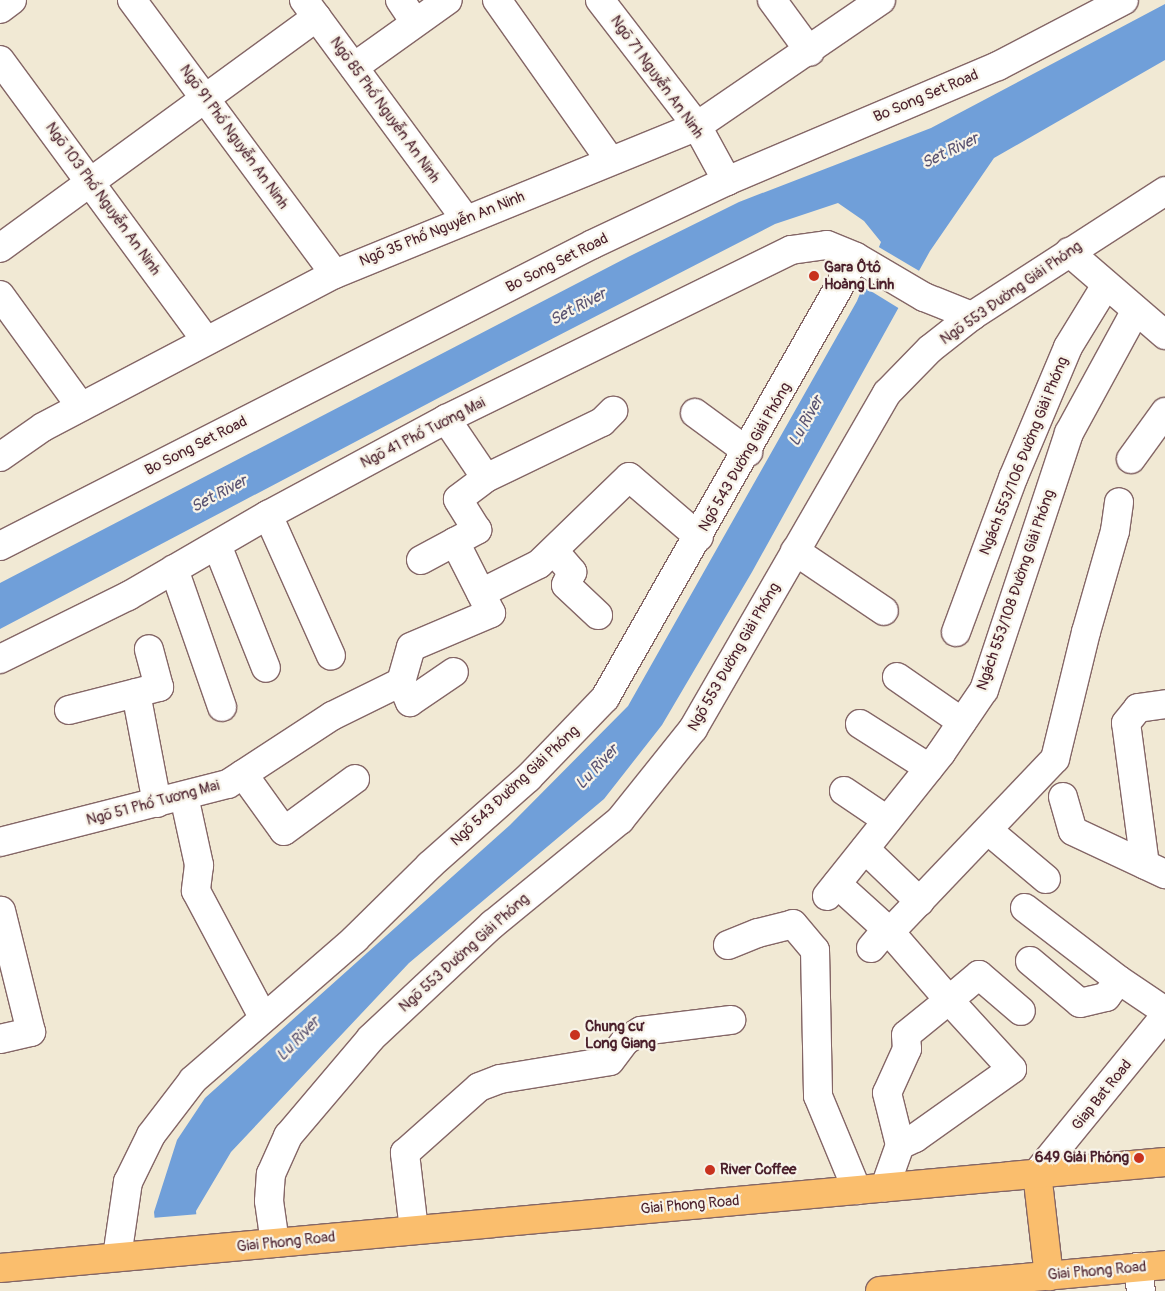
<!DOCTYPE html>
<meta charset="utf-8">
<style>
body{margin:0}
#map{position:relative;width:1165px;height:1291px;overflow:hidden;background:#f1e9d4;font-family:Pangolin,sans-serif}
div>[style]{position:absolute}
.water>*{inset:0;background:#709fd9}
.pier>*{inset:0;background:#f1e9d4}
.roads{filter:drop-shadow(1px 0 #846666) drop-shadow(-1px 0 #846666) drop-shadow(0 1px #846666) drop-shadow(0 -1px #846666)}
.minor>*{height:28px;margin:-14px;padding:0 14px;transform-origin:14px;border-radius:14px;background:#fff}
.major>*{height:28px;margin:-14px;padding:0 14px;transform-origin:14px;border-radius:14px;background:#fabe6d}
.dots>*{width:14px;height:14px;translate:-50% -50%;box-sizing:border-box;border:2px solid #f7f3e8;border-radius:50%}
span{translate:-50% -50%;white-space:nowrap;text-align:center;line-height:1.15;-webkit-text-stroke:4.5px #f7f3e8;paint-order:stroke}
.street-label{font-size:15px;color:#4a1f2b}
.poi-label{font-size:15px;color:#4a1f2b;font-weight:700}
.left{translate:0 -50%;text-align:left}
.right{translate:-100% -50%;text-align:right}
.water-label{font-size:16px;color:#595271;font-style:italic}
</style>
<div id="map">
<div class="water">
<i style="clip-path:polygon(1165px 4px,1165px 60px,994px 158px,930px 251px,752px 572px,662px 725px,604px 799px,409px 963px,231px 1152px,196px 1211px,204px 1291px,162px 1291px,154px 1212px,177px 1140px,205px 1098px,510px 825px,628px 706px,857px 301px,881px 242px,864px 221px,838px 203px,775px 224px,501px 365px,0 629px,0 583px,628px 257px,739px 202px,931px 128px)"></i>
</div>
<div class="pier">
<i style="clip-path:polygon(877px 246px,921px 272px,900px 309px,861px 285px)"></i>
<i style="clip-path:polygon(199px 1214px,206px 1291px,160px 1291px,152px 1218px)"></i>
</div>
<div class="roads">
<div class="minor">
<i style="left:132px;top:0;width:341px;rotate:53.5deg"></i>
<i style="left:304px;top:0;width:273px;rotate:53.6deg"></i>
<i style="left:400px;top:0;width:27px;rotate:56deg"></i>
<i style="left:497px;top:0;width:196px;rotate:54.8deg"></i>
<i style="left:600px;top:0;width:159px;rotate:52.4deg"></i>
<i style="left:697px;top:126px;width:63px;rotate:61.4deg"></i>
<i style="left:772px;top:0;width:64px;rotate:53.8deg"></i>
<i style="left:0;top:9px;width:15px;rotate:-37deg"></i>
<i style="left:0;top:60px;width:348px;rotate:53.7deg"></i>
<i style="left:354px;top:67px;width:115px;rotate:-35.5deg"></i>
<i style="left:0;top:248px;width:392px;rotate:-36.1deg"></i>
<i style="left:1069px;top:252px;width:127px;rotate:40.8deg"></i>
<i style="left:0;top:295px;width:138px;rotate:54.1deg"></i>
<i style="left:695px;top:413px;width:66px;rotate:36.3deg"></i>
<i style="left:446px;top:419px;width:71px;rotate:55.9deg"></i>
<i style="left:0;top:457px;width:52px;rotate:-34.9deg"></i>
<i style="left:43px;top:427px;width:330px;rotate:-27.7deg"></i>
<i style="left:335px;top:274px;width:391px;rotate:-22.2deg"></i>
<i style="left:697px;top:126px;width:223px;rotate:-34.4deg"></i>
<i style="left:1131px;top:459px;width:58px;rotate:-54.1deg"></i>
<i style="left:268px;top:515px;width:154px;rotate:65.9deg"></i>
<i style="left:217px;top:545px;width:132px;rotate:68.3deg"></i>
<i style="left:0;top:546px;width:665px;rotate:-26.99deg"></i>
<i style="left:593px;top:244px;width:148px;rotate:-25.2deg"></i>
<i style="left:727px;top:181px;width:294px;rotate:-23deg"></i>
<i style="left:998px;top:66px;width:142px;rotate:-27.6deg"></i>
<i style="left:554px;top:551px;width:28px;rotate:49deg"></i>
<i style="left:572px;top:572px;width:14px;rotate:115deg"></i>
<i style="left:566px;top:585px;width:44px;rotate:43.2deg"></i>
<i style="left:795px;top:551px;width:107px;rotate:34deg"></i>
<i style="left:421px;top:560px;width:64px;rotate:-28.2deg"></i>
<i style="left:477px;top:530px;width:36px;rotate:-122deg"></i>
<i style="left:458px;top:499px;width:35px;rotate:-37deg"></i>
<i style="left:486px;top:478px;width:129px;rotate:-25.8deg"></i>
<i style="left:602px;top:422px;width:16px;rotate:-45deg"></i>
<i style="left:174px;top:569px;width:146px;rotate:70.8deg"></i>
<i style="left:481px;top:593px;width:65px;rotate:-26.6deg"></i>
<i style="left:539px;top:564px;width:125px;rotate:-44deg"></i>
<i style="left:629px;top:477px;width:92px;rotate:40.6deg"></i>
<i style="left:956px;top:632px;width:164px;rotate:-69.7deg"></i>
<i style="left:1013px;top:478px;width:142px;rotate:-67.2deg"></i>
<i style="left:1068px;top:347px;width:73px;rotate:-58.5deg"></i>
<i style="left:0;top:659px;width:143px;rotate:-26.2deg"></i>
<i style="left:128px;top:596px;width:162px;rotate:-30.1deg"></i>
<i style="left:268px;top:515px;width:202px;rotate:-28.3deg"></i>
<i style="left:446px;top:419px;width:384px;rotate:-26.1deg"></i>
<i style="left:791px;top:250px;width:36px;rotate:-8deg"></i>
<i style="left:827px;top:245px;width:31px;rotate:22deg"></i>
<i style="left:856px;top:257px;width:79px;rotate:30.5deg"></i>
<i style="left:924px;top:297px;width:52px;rotate:21.6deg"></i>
<i style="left:897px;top:677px;width:79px;rotate:34.7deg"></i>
<i style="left:401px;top:682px;width:22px;rotate:66deg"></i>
<i style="left:410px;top:702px;width:53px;rotate:-34.3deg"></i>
<i style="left:136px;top:693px;width:112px;rotate:79.2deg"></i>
<i style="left:69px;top:710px;width:93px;rotate:-14.3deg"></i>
<i style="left:159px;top:687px;width:39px;rotate:-105deg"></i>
<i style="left:860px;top:724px;width:82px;rotate:32.5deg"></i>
<i style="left:243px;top:774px;width:70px;rotate:54.3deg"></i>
<i style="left:284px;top:831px;width:88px;rotate:-36.2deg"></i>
<i style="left:844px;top:791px;width:52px;rotate:34deg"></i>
<i style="left:184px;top:796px;width:71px;rotate:77.7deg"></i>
<i style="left:199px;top:865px;width:26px;rotate:97deg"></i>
<i style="left:196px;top:891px;width:143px;rotate:62deg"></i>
<i style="left:1063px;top:797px;width:35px;rotate:74deg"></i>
<i style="left:1073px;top:831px;width:102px;rotate:25.1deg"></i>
<i style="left:990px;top:832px;width:73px;rotate:40deg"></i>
<i style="left:0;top:842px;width:235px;rotate:-14.3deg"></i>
<i style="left:228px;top:784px;width:124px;rotate:-33.2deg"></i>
<i style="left:332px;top:716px;width:77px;rotate:-26.2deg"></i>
<i style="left:401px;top:682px;width:36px;rotate:-74deg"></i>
<i style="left:411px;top:647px;width:87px;rotate:-23deg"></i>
<i style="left:491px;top:613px;width:80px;rotate:-116.9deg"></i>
<i style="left:865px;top:849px;width:76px;rotate:43.9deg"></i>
<i style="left:1145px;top:865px;width:143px;rotate:-97.6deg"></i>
<i style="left:1126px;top:723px;width:19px;rotate:-51deg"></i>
<i style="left:1138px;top:708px;width:27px;rotate:-8deg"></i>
<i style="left:837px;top:884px;width:72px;rotate:42.2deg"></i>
<i style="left:890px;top:932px;width:90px;rotate:49.1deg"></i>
<i style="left:949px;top:1000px;width:55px;rotate:140.9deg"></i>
<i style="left:906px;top:1035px;width:14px;rotate:86deg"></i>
<i style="left:907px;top:1049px;width:48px;rotate:114.4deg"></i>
<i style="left:887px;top:1093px;width:54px;rotate:76deg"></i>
<i style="left:900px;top:1145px;width:45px;rotate:109.7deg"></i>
<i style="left:827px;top:896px;width:183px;rotate:-51.4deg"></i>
<i style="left:941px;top:753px;width:76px;rotate:-55.7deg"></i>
<i style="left:984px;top:690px;width:271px;rotate:-71.7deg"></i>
<i style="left:1069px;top:433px;width:138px;rotate:-61.4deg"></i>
<i style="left:1025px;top:908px;width:118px;rotate:37.5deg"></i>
<i style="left:1119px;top:980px;width:55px;rotate:34deg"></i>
<i style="left:890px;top:932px;width:239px;rotate:-46.4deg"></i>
<i style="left:1055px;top:759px;width:131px;rotate:-76.3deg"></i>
<i style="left:1086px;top:632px;width:105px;rotate:-74deg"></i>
<i style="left:1115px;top:531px;width:29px;rotate:-82deg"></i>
<i style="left:728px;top:945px;width:32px;rotate:-22deg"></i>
<i style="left:758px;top:933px;width:36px;rotate:-14deg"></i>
<i style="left:793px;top:924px;width:34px;rotate:50deg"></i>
<i style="left:815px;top:950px;width:146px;rotate:88.8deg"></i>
<i style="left:818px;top:1096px;width:102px;rotate:67.5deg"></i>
<i style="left:871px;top:948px;width:25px;rotate:-50deg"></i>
<i style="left:1030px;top:961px;width:65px;rotate:40deg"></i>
<i style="left:1080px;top:1003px;width:27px;rotate:-13deg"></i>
<i style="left:1106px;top:997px;width:21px;rotate:-53deg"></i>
<i style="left:0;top:1039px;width:32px;rotate:-13deg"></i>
<i style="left:31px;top:1032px;width:125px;rotate:-103.9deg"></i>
<i style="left:900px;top:1145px;width:17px;rotate:-25deg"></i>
<i style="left:915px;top:1138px;width:119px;rotate:-35.4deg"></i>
<i style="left:1012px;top:1069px;width:93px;rotate:-132.4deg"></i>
<i style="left:949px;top:1000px;width:39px;rotate:-40deg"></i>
<i style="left:979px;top:975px;width:55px;rotate:40.6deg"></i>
<i style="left:1037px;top:1173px;width:203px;rotate:-50.8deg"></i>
<i style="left:414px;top:1230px;width:78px;rotate:-96.7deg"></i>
<i style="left:405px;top:1153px;width:99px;rotate:-41.7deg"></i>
<i style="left:479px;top:1087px;width:22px;rotate:-21deg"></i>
<i style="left:500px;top:1079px;width:111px;rotate:-9.3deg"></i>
<i style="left:610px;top:1061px;width:25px;rotate:-53deg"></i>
<i style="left:625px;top:1041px;width:19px;rotate:-32deg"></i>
<i style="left:641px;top:1031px;width:91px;rotate:-7deg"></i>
<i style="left:275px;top:1243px;width:42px;rotate:-98.1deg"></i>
<i style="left:269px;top:1201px;width:27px;rotate:-86deg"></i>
<i style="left:271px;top:1174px;width:42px;rotate:-65.9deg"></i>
<i style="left:288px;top:1136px;width:128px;rotate:-49.7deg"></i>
<i style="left:371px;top:1038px;width:167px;rotate:-43.1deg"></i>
<i style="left:493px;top:924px;width:164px;rotate:-39.3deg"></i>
<i style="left:620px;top:820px;width:117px;rotate:-51.3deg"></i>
<i style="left:693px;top:729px;width:388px;rotate:-60deg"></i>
<i style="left:887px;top:393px;width:62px;rotate:-45.7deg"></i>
<i style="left:930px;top:349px;width:53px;rotate:-38.2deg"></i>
<i style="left:972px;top:316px;width:230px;rotate:-32.9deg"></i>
<i style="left:117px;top:1257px;width:76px;rotate:-81.7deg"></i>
<i style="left:128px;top:1182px;width:52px;rotate:-63.9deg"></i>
<i style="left:151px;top:1135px;width:69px;rotate:-52.6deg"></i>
<i style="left:193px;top:1080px;width:215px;rotate:-41deg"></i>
<i style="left:355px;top:939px;width:105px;rotate:-44.6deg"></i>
<i style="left:430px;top:865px;width:131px;rotate:-41.6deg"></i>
<i style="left:528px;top:778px;width:111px;rotate:-46.1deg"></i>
<i style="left:605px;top:698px;width:507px;rotate:-60.35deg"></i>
<i style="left:1138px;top:1267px;width:24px;rotate:83deg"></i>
</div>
<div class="major">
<i style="left:1037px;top:1173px;width:104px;rotate:83.4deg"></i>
<i style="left:0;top:1268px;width:1170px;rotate:-5.2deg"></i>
<i style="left:880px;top:1291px;width:286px;rotate:-5.2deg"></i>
</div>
</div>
<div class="dots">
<i style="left:814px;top:276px;background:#c8321e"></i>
<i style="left:575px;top:1035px;background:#c8321e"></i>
<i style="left:1139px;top:1158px;background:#c8321e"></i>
<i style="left:710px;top:1170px;background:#c8321e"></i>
</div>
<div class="street-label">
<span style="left:657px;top:77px;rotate:54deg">Ngõ 71 Nguyễn An Ninh</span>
<span style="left:926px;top:96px;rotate:-23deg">Bo Song Set Road</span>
<span style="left:385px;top:110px;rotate:54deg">Ngõ 85 Phố Nguyễn An Ninh</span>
<span style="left:234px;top:137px;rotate:54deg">Ngõ 91 Phố Nguyễn An Ninh</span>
<span style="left:103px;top:199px;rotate:54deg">Ngõ 103 Phố Nguyễn An Ninh</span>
<span style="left:442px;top:229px;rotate:-22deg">Ngõ 35 Phố Nguyễn An Ninh</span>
<span style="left:557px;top:263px;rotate:-27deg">Bo Song Set Road</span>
<span style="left:1011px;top:293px;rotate:-35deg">Ngõ 553 Đường Giải Phóng</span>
<span style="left:423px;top:433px;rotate:-27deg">Ngõ 41 Phố Tương Mai</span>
<span style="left:196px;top:446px;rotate:-27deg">Bo Song Set Road</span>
<span style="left:1024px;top:456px;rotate:-68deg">Ngách 553/106 Đường Giải Phóng</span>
<span style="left:745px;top:457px;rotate:-60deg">Ngõ 543 Đường Giải Phóng</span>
<span style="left:1016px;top:590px;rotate:-71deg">Ngách 553/108 Đường Giải Phóng</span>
<span style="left:734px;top:657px;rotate:-60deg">Ngõ 553 Đường Giải Phóng</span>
<span style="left:515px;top:786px;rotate:-43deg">Ngõ 543 Đường Giải Phóng</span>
<span style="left:153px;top:803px;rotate:-15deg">Ngõ 51 Phố Tương Mai</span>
<span style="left:464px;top:953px;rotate:-42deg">Ngõ 553 Đường Giải Phóng</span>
<span style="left:1102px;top:1095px;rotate:-51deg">Giap Bat Road</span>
<span style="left:690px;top:1205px;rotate:-5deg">Giai Phong Road</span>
<span style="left:286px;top:1242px;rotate:-6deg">Giai Phong Road</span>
<span style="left:1097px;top:1271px;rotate:-5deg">Giai Phong Road</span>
</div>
<div class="poi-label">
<span class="left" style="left:824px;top:276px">Gara Ôtô<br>Hoàng Linh</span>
<span class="left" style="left:585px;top:1035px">Chung cư<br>Long Giang</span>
<span class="right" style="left:1129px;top:1158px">649 Giải Phóng</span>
<span class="left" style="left:720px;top:1170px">River Coffee</span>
</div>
<div class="water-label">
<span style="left:950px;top:151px;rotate:-26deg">Set River</span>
<span style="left:578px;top:307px;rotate:-28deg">Set River</span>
<span style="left:806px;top:421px;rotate:-61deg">Lu River</span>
<span style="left:219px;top:494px;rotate:-28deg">Set River</span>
<span style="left:597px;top:767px;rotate:-47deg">Lu River</span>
<span style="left:298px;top:1039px;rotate:-46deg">Lu River</span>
</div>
</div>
